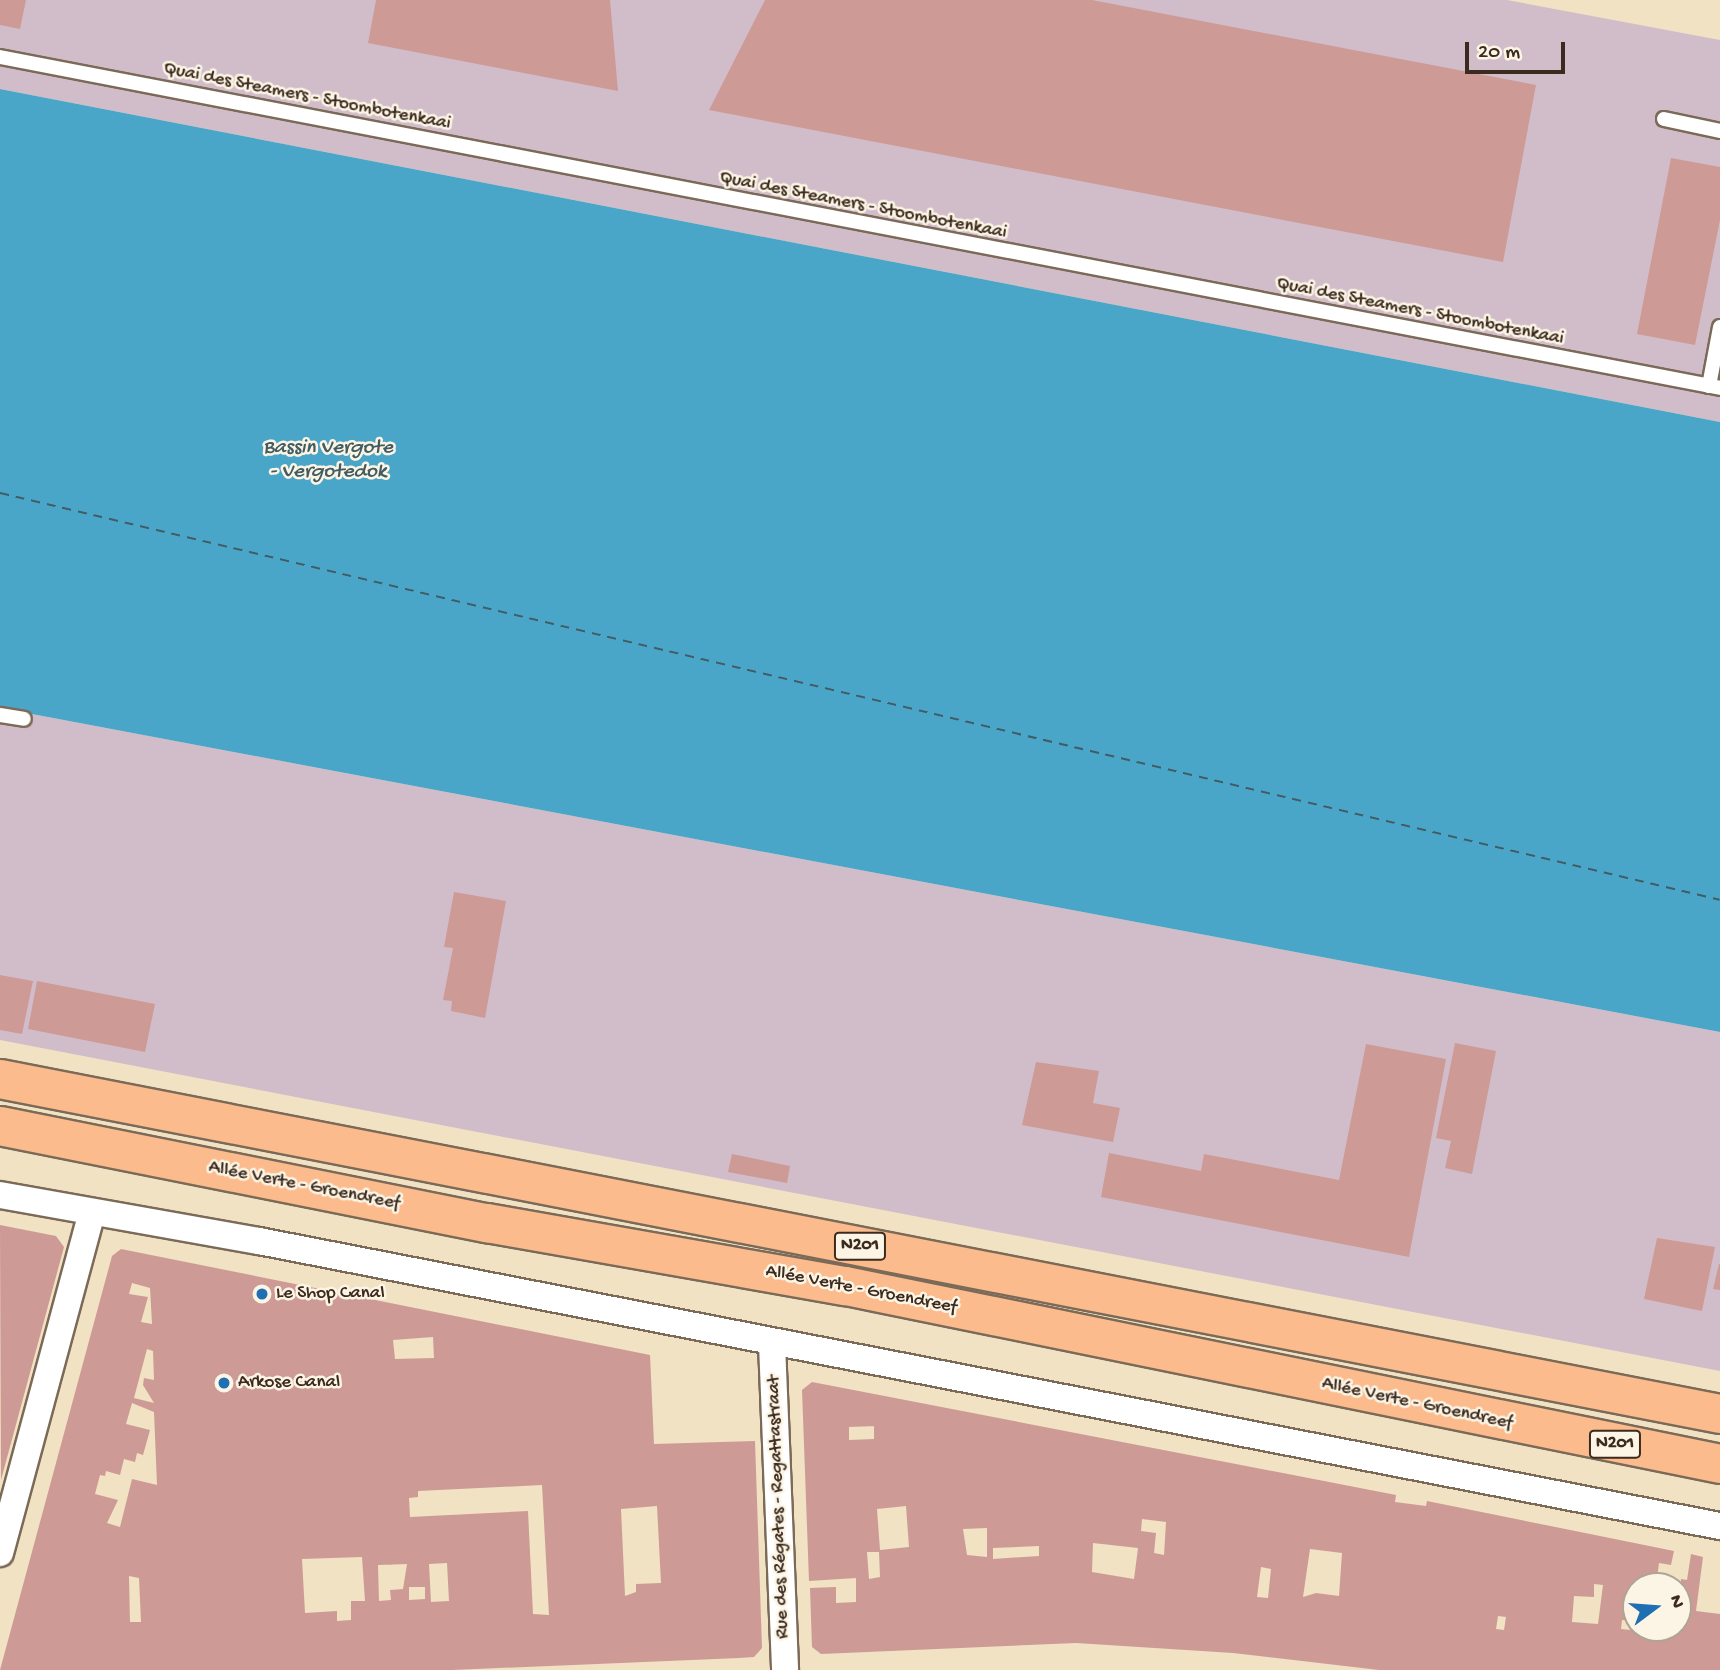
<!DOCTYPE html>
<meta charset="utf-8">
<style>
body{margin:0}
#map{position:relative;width:1720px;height:1670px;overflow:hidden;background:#f1e2c3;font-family:"Gochi Hand",sans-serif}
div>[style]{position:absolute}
.industrial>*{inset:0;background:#d1bdca}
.water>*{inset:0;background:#4aa6c8}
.ferry>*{height:2px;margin-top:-1px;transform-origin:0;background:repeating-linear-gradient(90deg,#415c62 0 9px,transparent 0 16px)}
.building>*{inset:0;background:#ce9a96}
.roads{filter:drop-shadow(2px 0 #7b6a58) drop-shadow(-2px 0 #7b6a58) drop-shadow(0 2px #7b6a58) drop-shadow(0 -2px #7b6a58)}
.service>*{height:14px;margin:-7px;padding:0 7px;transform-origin:7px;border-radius:7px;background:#fff}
.minor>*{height:26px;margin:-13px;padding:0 13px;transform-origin:13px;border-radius:13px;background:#fff}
.primary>*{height:38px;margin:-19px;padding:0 19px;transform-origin:19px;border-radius:19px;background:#fbbb8c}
.dots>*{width:19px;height:19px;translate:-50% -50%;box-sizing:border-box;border:4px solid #fcf5e5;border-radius:50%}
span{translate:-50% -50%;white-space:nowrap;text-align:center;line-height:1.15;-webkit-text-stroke:5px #fcf5e5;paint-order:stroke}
.shield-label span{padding:2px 5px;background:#fcf5e5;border:2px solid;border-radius:5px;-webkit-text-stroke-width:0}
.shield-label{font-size:18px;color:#3b2a1e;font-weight:700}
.street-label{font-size:19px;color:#3b2a1e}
.poi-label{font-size:19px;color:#3b2a1e}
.left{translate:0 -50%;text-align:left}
.water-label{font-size:21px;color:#415c62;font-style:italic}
.north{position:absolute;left:1622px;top:1572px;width:70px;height:70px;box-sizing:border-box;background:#fcf5e5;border:2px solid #afa495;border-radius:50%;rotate:74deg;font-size:19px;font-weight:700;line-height:28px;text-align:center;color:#3b2a1e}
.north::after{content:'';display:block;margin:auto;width:24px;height:32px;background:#1f6fb2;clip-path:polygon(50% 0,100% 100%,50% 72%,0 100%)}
.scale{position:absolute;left:1465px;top:42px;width:100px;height:32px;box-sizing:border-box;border:4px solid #3b2a1e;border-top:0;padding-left:9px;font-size:21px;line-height:24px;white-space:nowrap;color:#3b2a1e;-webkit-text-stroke:5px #fcf5e5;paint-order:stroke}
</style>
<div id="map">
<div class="industrial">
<i style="clip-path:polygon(0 0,1507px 0,1720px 40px,1720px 422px,0 89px)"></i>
<i style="clip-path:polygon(0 708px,1720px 1032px,1720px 1371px,0 1040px)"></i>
</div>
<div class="water">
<i style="clip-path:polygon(0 89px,1720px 422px,1720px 1032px,0 708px)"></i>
</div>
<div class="ferry">
<i style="left:0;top:493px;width:1767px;rotate:13.31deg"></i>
</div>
<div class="building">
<i style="clip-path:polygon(0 0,26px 0,20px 29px,0 25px)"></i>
<i style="clip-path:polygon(376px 0,610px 0,618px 91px,368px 43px)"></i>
<i style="clip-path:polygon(765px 0,1092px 0,1536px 85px,1503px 262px,709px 110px)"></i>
<i style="clip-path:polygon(1671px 158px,1720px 167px,1720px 220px,1695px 345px,1637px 334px)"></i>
<i style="clip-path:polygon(454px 892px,506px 901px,485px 1018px,451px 1011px,452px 1001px,443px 1000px,453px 948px,444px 947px)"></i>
<i style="clip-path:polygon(0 975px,33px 981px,22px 1034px,0 1030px)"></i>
<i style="clip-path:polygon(37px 981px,155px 1004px,145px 1052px,28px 1029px)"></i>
<i style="clip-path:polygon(1455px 1043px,1496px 1051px,1472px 1174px,1445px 1168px,1451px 1141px,1436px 1138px)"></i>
<i style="clip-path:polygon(1366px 1044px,1446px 1059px,1409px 1257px,1101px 1197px,1109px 1153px,1201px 1171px,1204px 1154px,1339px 1180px)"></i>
<i style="clip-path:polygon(1036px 1062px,1099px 1071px,1093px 1103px,1120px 1108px,1113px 1142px,1022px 1125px)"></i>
<i style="clip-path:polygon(732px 1154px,790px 1166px,787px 1183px,728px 1172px)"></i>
<i style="clip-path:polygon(0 1225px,56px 1236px,64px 1247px,1px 1480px)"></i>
<i style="clip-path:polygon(1657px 1238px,1715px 1247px,1702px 1311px,1644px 1299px)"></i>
<i style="clip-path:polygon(evenodd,121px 1249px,650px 1355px,654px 1444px,755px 1441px,762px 1648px,754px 1657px,739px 1658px,452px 1670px,0 1670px,112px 1256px,121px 1249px,132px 1283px,150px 1288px,152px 1324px,141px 1322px,148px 1297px,129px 1294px,132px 1283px,121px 1249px,433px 1337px,434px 1358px,395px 1359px,393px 1340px,433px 1337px,121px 1249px,147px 1349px,153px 1351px,154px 1380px,144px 1378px,143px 1385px,154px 1403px,134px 1398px,147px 1349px,121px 1249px,132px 1403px,154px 1412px,157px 1485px,132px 1479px,120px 1527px,107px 1523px,118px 1500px,95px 1494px,100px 1475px,105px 1476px,106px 1471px,120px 1475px,124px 1459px,135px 1462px,137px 1453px,143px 1455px,150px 1430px,126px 1424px,132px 1403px,121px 1249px,542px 1485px,549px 1615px,533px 1614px,528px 1511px,410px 1517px,409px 1498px,418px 1497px,418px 1491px,542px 1485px,121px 1249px,657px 1506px,661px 1583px,636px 1584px,636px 1592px,625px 1596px,621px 1509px,657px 1506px,121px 1249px,362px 1557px,365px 1601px,351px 1601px,351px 1620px,337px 1621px,337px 1611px,305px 1613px,302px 1559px,362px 1557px,121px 1249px,447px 1563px,449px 1601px,431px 1602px,429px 1564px,447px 1563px,121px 1249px,407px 1564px,403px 1589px,390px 1590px,391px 1600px,379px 1601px,378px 1565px,407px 1564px,121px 1249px,129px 1576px,139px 1578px,141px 1622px,130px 1622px,129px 1576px,121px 1249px,409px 1587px,425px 1587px,425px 1599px,409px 1600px,409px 1587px)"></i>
<i style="clip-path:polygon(1719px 1264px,1720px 1264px,1720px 1290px,1713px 1289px)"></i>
<i style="clip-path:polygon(evenodd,812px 1382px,1396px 1495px,1395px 1502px,1426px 1506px,1427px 1501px,1674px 1551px,1671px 1565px,1659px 1563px,1656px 1586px,1636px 1586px,1636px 1621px,1622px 1620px,1621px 1629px,1650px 1632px,1650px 1628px,1678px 1628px,1681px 1579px,1687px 1580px,1691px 1554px,1703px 1557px,1696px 1611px,1720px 1614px,1720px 1670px,1379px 1670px,1233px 1653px,1076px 1643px,821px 1654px,812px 1647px,810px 1588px,836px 1587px,836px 1603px,856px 1602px,856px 1578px,809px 1581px,802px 1390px,812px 1382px,874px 1426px,874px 1439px,849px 1440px,849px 1427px,874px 1426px,812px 1382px,906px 1506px,909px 1547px,880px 1550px,877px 1509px,906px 1506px,812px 1382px,1142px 1519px,1166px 1522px,1164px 1555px,1154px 1553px,1156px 1533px,1141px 1531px,1142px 1519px,812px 1382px,987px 1528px,987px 1557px,967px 1555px,963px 1529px,987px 1528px,812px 1382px,1093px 1543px,1138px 1548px,1134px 1579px,1092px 1572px,1093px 1543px,812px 1382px,1039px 1546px,1039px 1556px,993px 1559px,993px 1548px,1039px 1546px,812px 1382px,1310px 1549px,1342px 1553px,1339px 1596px,1316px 1593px,1303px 1597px,1310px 1549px,812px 1382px,867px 1552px,879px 1552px,880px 1577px,869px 1579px,867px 1552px,812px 1382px,1261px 1567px,1271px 1569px,1268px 1598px,1257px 1597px,1261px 1567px,812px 1382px,1594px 1584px,1603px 1585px,1598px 1624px,1572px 1622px,1574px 1596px,1594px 1597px,1594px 1584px,812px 1382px,1498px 1616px,1506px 1617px,1504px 1630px,1496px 1629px,1498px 1616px)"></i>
</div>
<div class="roads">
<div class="service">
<i style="left:0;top:57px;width:1752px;rotate:10.89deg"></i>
<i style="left:1664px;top:119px;width:57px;rotate:12.1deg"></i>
<i style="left:1709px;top:386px;width:60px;rotate:-79.4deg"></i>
<i style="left:0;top:715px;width:24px;rotate:9deg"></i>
</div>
<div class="minor">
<i style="left:0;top:1195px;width:263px;rotate:10.1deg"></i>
<i style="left:259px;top:1241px;width:1489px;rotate:11.04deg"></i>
<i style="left:772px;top:1344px;width:326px;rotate:87.7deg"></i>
<i style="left:0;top:1553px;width:352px;rotate:-74.9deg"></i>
</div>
<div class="primary">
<i style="left:0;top:1079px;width:1752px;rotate:11.02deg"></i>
<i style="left:0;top:1126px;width:497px;rotate:11.3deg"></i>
<i style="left:487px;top:1223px;width:364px;rotate:10deg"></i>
<i style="left:846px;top:1286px;width:892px;rotate:11.51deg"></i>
</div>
</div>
<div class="dots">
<i style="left:262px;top:1294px;background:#1f6fb2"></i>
<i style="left:224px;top:1383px;background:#1f6fb2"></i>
</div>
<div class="shield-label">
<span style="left:860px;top:1246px">N201</span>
<span style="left:1615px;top:1444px">N201</span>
</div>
<div class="street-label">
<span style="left:307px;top:97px;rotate:11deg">Quai des Steamers - Stoombotenkaai</span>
<span style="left:863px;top:206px;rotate:11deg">Quai des Steamers - Stoombotenkaai</span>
<span style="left:1420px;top:312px;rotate:11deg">Quai des Steamers - Stoombotenkaai</span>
<span style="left:304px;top:1186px;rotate:11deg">Allée Verte - Groendreef</span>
<span style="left:861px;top:1290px;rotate:11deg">Allée Verte - Groendreef</span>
<span style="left:1417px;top:1404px;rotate:12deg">Allée Verte - Groendreef</span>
<span style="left:779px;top:1507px;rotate:-92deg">Rue des Régates - Regattastraat</span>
</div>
<div class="poi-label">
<span class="left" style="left:276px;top:1294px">Le Shop Canal</span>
<span class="left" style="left:238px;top:1383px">Arkose Canal</span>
</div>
<div class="water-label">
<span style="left:328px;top:461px">Bassin Vergote<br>- Vergotedok</span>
</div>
<div class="north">N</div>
<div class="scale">20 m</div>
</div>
